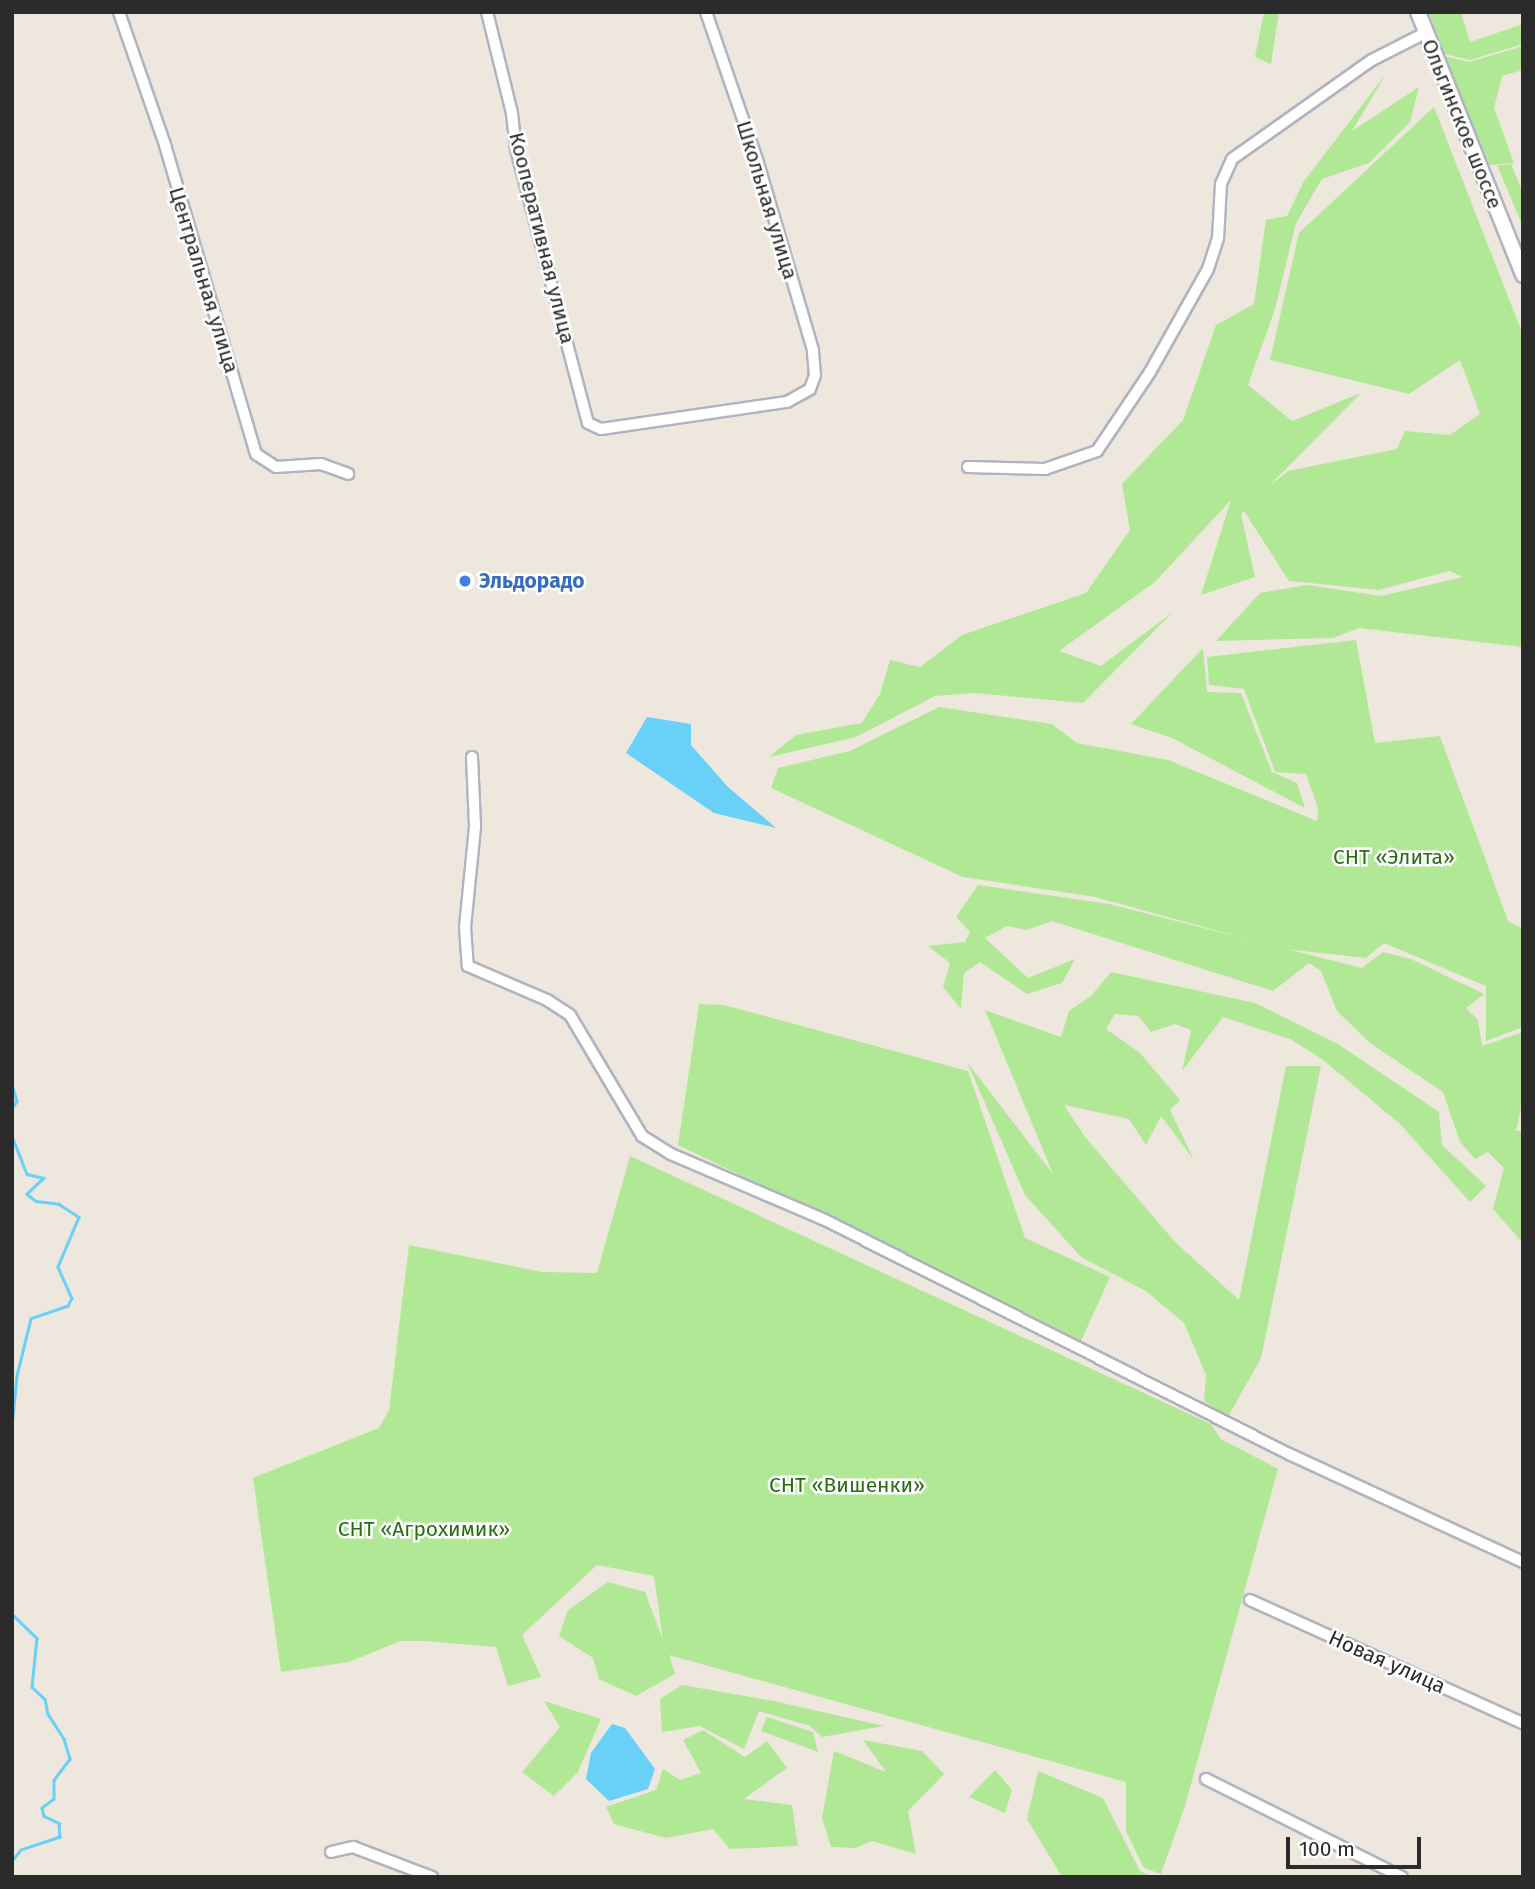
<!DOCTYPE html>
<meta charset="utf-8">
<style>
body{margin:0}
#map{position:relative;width:1535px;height:1889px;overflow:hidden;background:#eee7dd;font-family:"Fira Sans",sans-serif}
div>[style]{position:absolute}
.green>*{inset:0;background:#b1e895}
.water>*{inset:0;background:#69d0f7}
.stream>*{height:2.5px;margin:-1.25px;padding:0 1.25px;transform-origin:1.25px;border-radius:1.25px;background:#69d0f7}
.roads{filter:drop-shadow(2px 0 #b1b3c0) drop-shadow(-2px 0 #b1b3c0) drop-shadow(0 2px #b1b3c0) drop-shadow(0 -2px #b1b3c0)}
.minor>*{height:10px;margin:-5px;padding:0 5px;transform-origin:5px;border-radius:5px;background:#fff}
.secondary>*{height:14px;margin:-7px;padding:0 7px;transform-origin:7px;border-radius:7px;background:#fff}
.dots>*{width:19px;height:19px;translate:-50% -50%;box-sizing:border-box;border:4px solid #fff;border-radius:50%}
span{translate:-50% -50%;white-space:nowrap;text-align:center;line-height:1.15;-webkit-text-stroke:5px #fff;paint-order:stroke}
.street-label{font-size:21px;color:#2b2b2b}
.shop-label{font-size:21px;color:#366cbe;font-weight:700}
.left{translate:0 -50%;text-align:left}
.park-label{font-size:21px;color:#276e15}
.frame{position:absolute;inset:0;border:14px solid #2b2b2b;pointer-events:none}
.scale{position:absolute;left:1286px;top:1837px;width:135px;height:32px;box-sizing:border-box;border:4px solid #2b2b2b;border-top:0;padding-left:9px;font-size:21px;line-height:24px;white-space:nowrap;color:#2b2b2b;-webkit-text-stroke:5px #fff;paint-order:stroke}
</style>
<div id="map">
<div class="green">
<i style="clip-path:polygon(1264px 12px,1279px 12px,1271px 64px,1255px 57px)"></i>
<i style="clip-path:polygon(1429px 12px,1461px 12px,1470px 42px,1523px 24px,1523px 44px,1470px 60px,1444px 54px)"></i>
<i style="clip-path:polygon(1523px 46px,1523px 70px,1502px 76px,1494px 108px,1514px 163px,1490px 165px,1444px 56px,1469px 62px)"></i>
<i style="clip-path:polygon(1386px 74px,1352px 131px,1419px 87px,1410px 122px,1369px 163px,1322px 179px,1296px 223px,1275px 309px,1248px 385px,1292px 421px,1361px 393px,1268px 487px,1288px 471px,1397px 449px,1405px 431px,1450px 435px,1480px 414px,1460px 360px,1409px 394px,1270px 360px,1299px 233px,1434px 107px,1523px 335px,1523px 647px,1359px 628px,1333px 638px,1216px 641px,1260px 593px,1307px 585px,1381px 596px,1463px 577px,1449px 571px,1379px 590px,1289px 581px,1244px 511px,1241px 514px,1255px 577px,1201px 595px,1231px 500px,1155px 582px,1059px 651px,1101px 666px,1173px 612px,1083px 703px,974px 693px,935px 696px,856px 737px,769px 757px,796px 735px,862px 723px,880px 694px,890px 660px,920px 667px,962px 635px,1086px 593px,1130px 530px,1122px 484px,1183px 420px,1216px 325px,1254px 304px,1266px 220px,1287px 216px,1304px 181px)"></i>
<i style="clip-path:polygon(1511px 164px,1523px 193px,1523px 227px,1497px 165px)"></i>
<i style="clip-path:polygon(1356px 640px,1375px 743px,1440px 736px,1508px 921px,1523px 929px,1523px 1027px,1486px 1041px,1486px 986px,1384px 943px,1366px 958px,1284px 949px,1095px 897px,963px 877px,771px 788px,778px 768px,850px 751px,939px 707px,1052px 724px,1077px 743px,1168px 760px,1317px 821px,1318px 808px,1306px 774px,1275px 772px,1244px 689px,1209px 685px,1207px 657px)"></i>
<i style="clip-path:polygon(1203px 648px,1207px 692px,1241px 693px,1272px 772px,1297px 783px,1305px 808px,1172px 738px,1131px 724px)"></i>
<i style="clip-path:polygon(978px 885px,1109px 904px,1362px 968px,1383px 952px,1411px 959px,1484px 994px,1466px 1008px,1478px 1020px,1482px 1046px,1523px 1032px,1523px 1100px,1516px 1131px,1523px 1131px,1523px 1243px,1493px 1209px,1504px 1168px,1488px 1152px,1475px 1159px,1460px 1142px,1443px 1092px,1370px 1043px,1337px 1011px,1321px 971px,1309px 963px,1273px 991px,1052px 921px,1026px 930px,1007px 926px,985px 938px,1028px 978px,1075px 959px,1062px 983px,1027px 994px,980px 962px,964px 973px,961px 1009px,943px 987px,950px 963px,928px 946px,965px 942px,970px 932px,956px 917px)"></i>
<i style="clip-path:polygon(1111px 972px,1255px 1003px,1338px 1044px,1439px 1112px,1442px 1145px,1486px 1186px,1470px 1202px,1400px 1124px,1322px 1059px,1290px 1039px,1223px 1017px,1182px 1071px,1191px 1030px,1175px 1024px,1151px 1032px,1138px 1016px,1115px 1014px,1106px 1029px,1139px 1052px,1180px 1100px,1170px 1110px,1194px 1160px,1161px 1116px,1146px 1145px,1129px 1119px,1064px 1105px,1085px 1137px,1175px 1242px,1239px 1300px,1286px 1066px,1321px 1066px,1261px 1358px,1228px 1417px,1204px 1401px,1206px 1375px,1184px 1323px,1146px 1291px,1081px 1257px,1025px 1195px,967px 1062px,1053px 1174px,985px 1010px,1061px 1037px,1069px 1011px,1091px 996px)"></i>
<i style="clip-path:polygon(699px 1004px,724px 1005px,968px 1071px,1025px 1238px,1110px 1277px,1081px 1341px,678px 1145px)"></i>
<i style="clip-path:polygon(630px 1156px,1211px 1424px,1221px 1439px,1278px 1469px,1185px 1806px,1161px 1874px,1144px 1868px,1126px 1831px,1126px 1782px,669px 1655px,675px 1674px,636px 1696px,599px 1679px,593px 1658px,559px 1636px,568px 1610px,608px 1582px,645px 1592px,663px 1640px,654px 1576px,597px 1565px,522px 1635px,541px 1677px,508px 1686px,496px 1647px,426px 1641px,401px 1641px,349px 1662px,281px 1672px,253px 1478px,379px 1428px,389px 1410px,409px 1245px,542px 1272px,597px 1273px)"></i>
<i style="clip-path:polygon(682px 1685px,774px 1701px,884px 1726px,822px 1737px,810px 1726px,759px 1711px,744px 1749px,700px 1726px,662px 1732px,660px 1699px)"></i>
<i style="clip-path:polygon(544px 1701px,601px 1719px,578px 1772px,554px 1796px,522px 1772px,560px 1727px)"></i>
<i style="clip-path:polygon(767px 1717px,813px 1732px,818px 1752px,761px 1731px)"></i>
<i style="clip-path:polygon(703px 1730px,745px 1757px,767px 1741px,787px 1768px,744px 1799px,792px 1805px,798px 1846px,730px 1849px,713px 1829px,666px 1838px,614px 1824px,606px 1807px,656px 1790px,663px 1769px,680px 1780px,701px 1773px,683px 1740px)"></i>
<i style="clip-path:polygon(863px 1740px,922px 1751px,944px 1774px,908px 1811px,916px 1854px,872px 1841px,856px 1848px,831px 1847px,822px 1818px,834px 1751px,886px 1772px)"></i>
<i style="clip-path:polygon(995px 1770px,1012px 1790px,1005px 1813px,969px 1797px)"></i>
<i style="clip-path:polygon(1038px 1771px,1103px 1798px,1140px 1871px,1153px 1877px,1062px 1877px,1027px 1819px)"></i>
</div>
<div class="water">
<i style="clip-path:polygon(647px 717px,691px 724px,691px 745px,728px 787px,776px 828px,714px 813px,626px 753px)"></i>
<i style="clip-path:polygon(612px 1724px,625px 1728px,655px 1769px,648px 1789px,609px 1801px,586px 1779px,591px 1753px)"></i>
</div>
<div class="stream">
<i style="left:12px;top:1084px;width:18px;rotate:74deg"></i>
<i style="left:17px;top:1101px;width:9px;rotate:122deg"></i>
<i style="left:12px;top:1136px;width:41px;rotate:68.5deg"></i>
<i style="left:27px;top:1174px;width:17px;rotate:13deg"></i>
<i style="left:44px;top:1178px;width:23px;rotate:137deg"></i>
<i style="left:27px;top:1194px;width:11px;rotate:38deg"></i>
<i style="left:36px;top:1201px;width:23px;rotate:7deg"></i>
<i style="left:59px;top:1204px;width:24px;rotate:33deg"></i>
<i style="left:79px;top:1217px;width:54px;rotate:112.8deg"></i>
<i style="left:58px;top:1267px;width:34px;rotate:66deg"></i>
<i style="left:72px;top:1298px;width:9px;rotate:117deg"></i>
<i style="left:68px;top:1306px;width:39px;rotate:161deg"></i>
<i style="left:31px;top:1319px;width:59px;rotate:103.8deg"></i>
<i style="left:17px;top:1376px;width:51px;rotate:95.6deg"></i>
<i style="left:12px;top:1614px;width:35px;rotate:44deg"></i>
<i style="left:37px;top:1638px;width:49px;rotate:95.8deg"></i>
<i style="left:32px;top:1687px;width:18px;rotate:43deg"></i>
<i style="left:45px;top:1699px;width:15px;rotate:79deg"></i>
<i style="left:48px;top:1714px;width:30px;rotate:57deg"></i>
<i style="left:64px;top:1739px;width:21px;rotate:73deg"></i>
<i style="left:70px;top:1759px;width:26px;rotate:127deg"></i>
<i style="left:54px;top:1780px;width:19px;rotate:90deg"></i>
<i style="left:54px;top:1799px;width:15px;rotate:143deg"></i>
<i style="left:42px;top:1808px;width:8px;rotate:76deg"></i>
<i style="left:44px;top:1816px;width:17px;rotate:25deg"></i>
<i style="left:59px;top:1823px;width:14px;rotate:86deg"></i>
<i style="left:60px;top:1837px;width:41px;rotate:161.6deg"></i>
<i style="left:21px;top:1850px;width:14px;rotate:129deg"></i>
</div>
<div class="roads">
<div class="minor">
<i style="left:119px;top:12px;width:141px;rotate:70.9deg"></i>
<i style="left:165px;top:145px;width:322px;rotate:73.6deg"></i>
<i style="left:256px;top:454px;width:24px;rotate:33deg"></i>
<i style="left:276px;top:467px;width:45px;rotate:-3.8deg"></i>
<i style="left:321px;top:464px;width:29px;rotate:20deg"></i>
<i style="left:487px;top:12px;width:104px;rotate:76.1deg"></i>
<i style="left:512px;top:113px;width:36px;rotate:84deg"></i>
<i style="left:516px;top:149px;width:283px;rotate:75.3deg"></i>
<i style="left:588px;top:423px;width:14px;rotate:25deg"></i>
<i style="left:601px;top:429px;width:188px;rotate:-8.3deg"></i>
<i style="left:787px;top:402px;width:26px;rotate:-29deg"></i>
<i style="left:810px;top:389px;width:15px;rotate:-70deg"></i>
<i style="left:815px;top:375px;width:25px;rotate:-95deg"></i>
<i style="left:813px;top:350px;width:198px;rotate:-106.4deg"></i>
<i style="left:757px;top:160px;width:157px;rotate:-109deg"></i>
<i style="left:968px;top:467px;width:77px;rotate:1.5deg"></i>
<i style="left:1045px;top:469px;width:55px;rotate:-19.1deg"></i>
<i style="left:1097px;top:451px;width:95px;rotate:-56.1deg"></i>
<i style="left:1150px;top:372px;width:118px;rotate:-60.6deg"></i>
<i style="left:1208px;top:269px;width:33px;rotate:-72deg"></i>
<i style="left:1218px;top:238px;width:54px;rotate:-86.8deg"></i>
<i style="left:1221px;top:184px;width:27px;rotate:-66deg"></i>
<i style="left:1232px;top:159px;width:171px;rotate:-35.3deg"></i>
<i style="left:1372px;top:60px;width:59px;rotate:-27deg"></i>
<i style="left:472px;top:757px;width:70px;rotate:87.5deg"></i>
<i style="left:475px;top:827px;width:100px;rotate:95.7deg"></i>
<i style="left:465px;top:927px;width:39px;rotate:86deg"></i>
<i style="left:468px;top:966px;width:86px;rotate:23.3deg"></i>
<i style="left:547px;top:1000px;width:27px;rotate:33deg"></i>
<i style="left:570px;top:1015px;width:141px;rotate:59.2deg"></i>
<i style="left:642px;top:1136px;width:34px;rotate:32deg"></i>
<i style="left:671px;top:1154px;width:168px;rotate:23.2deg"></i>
<i style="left:825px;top:1220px;width:520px;rotate:26.76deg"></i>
<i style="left:1289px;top:1454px;width:258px;rotate:24.8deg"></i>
<i style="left:1250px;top:1600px;width:299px;rotate:24.3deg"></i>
<i style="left:1206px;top:1779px;width:219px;rotate:26.6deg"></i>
<i style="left:331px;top:1852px;width:23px;rotate:-13deg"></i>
<i style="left:353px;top:1847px;width:85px;rotate:20.8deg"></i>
</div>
<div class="secondary">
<i style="left:1418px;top:12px;width:283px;rotate:68.2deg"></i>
</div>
</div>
<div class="dots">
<i style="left:465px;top:581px;background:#3f7fe0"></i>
</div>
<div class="street-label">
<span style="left:1462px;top:124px;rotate:68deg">Ольгинское шоссе</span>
<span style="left:767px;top:200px;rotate:73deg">Школьная улица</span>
<span style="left:542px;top:238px;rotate:76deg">Кооперативная улица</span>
<span style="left:204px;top:280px;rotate:73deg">Центральная улица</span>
<span style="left:1387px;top:1662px;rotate:24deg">Новая улица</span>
</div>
<div class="shop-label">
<span class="left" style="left:479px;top:581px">Эльдорадо</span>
</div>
<div class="park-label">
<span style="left:1394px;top:857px">СНТ «Элита»</span>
<span style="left:847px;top:1485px">СНТ «Вишенки»</span>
<span style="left:424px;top:1529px">СНТ «Агрохимик»</span>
</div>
<div class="frame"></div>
<div class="scale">100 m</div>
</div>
